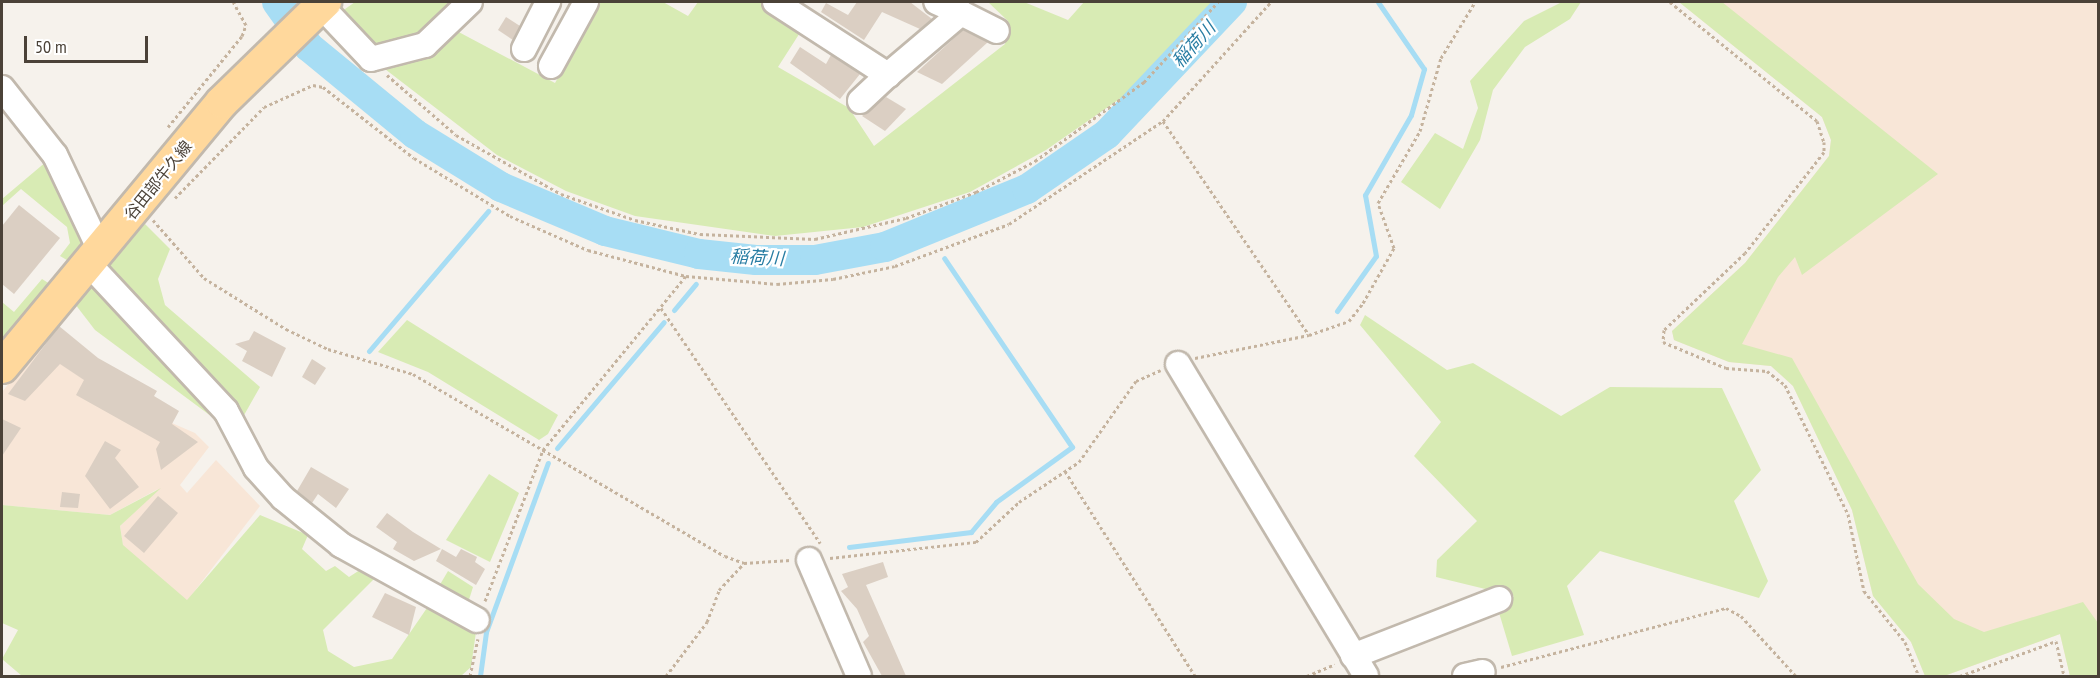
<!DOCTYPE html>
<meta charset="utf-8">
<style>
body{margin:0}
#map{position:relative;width:2100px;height:678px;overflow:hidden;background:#f6f2ec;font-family:"PT Sans Narrow","Noto Sans JP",sans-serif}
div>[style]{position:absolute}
.commercial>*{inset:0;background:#f8e6d7}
.green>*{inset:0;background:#d8ebb4}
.stream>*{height:5px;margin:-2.5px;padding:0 2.5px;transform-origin:2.5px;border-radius:2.5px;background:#a7ddf4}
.river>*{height:30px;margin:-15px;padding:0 15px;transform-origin:15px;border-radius:15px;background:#a7ddf4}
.building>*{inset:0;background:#dbcfc3}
.path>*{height:3px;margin-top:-1.5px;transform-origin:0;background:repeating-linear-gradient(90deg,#c5b39e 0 3px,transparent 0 6px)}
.roads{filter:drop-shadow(2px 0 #c2b9ad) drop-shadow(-2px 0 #c2b9ad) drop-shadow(0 2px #c2b9ad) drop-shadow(0 -2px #c2b9ad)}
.minor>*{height:24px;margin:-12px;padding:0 12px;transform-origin:12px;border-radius:12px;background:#fff}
.major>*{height:32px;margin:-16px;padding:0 16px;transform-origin:16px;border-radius:16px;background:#ffd89c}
span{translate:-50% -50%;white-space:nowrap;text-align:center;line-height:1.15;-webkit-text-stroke:4.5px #fff;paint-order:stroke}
.street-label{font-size:16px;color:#4b4238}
.water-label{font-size:18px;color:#287da3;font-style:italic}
.frame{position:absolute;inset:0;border:3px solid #4b4238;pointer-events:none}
.scale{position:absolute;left:24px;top:36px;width:124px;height:27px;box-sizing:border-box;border:3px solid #4b4238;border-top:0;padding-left:8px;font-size:18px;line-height:21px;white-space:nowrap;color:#4b4238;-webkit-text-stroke:4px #fff;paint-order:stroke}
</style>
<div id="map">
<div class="commercial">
<i style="clip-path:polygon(1679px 2px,2098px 2px,2098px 676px,2070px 676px,2060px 634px,1944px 676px,1925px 676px,1911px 642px,1873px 596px,1852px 510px,1793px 386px,1771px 366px,1729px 362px,1674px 340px,1672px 331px,1745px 263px,1829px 156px,1831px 140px,1822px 117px)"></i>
<i style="clip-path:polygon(37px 348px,151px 414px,195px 433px,209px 447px,180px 485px,187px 493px,216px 460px,260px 506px,187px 601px,123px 546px,120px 526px,158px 489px,110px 515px,2px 505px,2px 392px)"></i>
</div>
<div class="green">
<i style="clip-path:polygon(355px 2px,457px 2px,431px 33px,382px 52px,338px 14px)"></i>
<i style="clip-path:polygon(601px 2px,663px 2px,688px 16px,698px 2px,759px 2px,803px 28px,778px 67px,849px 108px,874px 146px,1005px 44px,1008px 21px,988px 2px,1024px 2px,1068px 20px,1084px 2px,1212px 2px,1131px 91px,1046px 150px,970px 192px,863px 227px,775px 236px,635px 216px,566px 191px,497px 155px,381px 66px,453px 29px,555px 83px)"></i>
<i style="clip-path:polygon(1562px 2px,1581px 2px,1570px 19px,1525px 47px,1493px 90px,1480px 140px,1440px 209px,1401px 182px,1435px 133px,1463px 149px,1478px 108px,1470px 81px,1524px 21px)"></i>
<i style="clip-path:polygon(1679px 2px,1722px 2px,1938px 174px,1802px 275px,1795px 257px,1778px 277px,1742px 344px,1792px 358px,1918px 584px,1954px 619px,1984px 632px,2083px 602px,2098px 623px,2098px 676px,2070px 676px,2060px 634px,1944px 676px,1925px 676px,1911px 642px,1873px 596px,1852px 510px,1793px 386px,1771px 366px,1729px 362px,1674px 340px,1672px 331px,1745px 263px,1829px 156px,1831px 140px,1822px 117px)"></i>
<i style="clip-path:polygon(47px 161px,87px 247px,72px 263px,60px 256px,70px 243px,67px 227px,21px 189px,2px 206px,2px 199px)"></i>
<i style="clip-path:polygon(145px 224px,170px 249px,158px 279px,165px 305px,260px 387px,239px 424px,104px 271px)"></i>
<i style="clip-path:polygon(97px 278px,222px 413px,219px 422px,95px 330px,75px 304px)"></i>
<i style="clip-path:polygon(42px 279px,53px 286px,2px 345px,2px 302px,14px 312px)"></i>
<i style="clip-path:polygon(1365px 315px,1447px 370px,1473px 363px,1561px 416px,1610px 387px,1722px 388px,1761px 470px,1734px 501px,1768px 581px,1759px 598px,1600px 551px,1567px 586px,1584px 635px,1512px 656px,1497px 606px,1514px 596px,1436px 577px,1437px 560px,1477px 521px,1414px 456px,1441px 422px,1360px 325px)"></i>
<i style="clip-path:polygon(407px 320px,558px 415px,548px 434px,539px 440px,428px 372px,378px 352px)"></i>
<i style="clip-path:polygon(489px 474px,519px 493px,490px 562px,446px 540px)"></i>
<i style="clip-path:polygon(161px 488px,120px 526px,123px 545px,187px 600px,260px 515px,308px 535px,302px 549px,326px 571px,335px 566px,349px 577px,363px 568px,375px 578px,323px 630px,328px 651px,354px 667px,392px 659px,429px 605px,476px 632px,471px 667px,461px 676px,22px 676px,2px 659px,18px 630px,2px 623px,2px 505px,110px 515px)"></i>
<i style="clip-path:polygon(448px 571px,473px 587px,467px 606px,438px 588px)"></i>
</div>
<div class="stream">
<i style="left:674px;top:310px;width:34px;rotate:-50deg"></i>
<i style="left:1337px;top:311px;width:67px;rotate:-54.7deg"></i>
<i style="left:1376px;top:256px;width:62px;rotate:-100.2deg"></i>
<i style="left:1365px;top:195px;width:92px;rotate:-60.1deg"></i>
<i style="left:1411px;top:115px;width:48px;rotate:-74.2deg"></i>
<i style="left:1424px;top:69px;width:81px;rotate:-124.5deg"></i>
<i style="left:369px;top:351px;width:184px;rotate:-49.6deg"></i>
<i style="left:557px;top:448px;width:165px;rotate:-49.7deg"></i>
<i style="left:849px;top:547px;width:123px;rotate:-7deg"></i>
<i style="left:971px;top:532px;width:39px;rotate:-50deg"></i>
<i style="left:996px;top:502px;width:94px;rotate:-35.9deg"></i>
<i style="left:1072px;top:447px;width:228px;rotate:-124.1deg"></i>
<i style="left:480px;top:676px;width:44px;rotate:-82.2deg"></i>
<i style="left:486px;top:632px;width:180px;rotate:-69.9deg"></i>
</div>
<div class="river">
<i style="left:277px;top:2px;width:55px;rotate:54.6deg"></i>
<i style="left:309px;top:47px;width:137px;rotate:39.4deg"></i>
<i style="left:415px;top:134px;width:101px;rotate:31.6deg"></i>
<i style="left:501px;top:187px;width:113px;rotate:22.9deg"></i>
<i style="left:605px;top:231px;width:97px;rotate:13.7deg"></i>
<i style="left:699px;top:254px;width:57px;rotate:6deg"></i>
<i style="left:756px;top:260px;width:59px"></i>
<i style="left:815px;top:260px;width:71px;rotate:-10.5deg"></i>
<i style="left:885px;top:247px;width:153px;rotate:-22.2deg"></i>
<i style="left:1027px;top:189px;width:97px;rotate:-34.5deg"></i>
<i style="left:1107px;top:134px;width:182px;rotate:-46.6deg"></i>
</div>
<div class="building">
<i style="clip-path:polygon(857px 2px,910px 2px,932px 19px,920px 29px,882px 12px,864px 40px,821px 12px,826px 3px,848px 15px)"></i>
<i style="clip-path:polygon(506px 17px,520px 26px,513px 40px,498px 30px)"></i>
<i style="clip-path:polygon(963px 30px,988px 42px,942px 84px,917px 72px)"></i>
<i style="clip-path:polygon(800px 47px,826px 64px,831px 55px,860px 74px,840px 99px,790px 63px)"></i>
<i style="clip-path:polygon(886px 97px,906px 109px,885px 131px,862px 116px)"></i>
<i style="clip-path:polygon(19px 205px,60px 238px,14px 294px,2px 284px,2px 226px)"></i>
<i style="clip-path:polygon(59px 326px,98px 358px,157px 391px,154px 396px,179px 411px,172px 424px,198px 442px,161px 470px,156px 449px,160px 442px,76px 395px,84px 380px,60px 364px,25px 401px,8px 394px)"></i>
<i style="clip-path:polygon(254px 331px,286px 348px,272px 377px,242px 361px,247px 351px,235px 344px,249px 340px)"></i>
<i style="clip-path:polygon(312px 359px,326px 368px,315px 385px,302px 377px)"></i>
<i style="clip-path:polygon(2px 419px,21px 428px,2px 456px)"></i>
<i style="clip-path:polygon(105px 441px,121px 450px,115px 458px,139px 487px,110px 509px,85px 476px)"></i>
<i style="clip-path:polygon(311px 467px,349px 489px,336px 508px,318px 494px,312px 503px,297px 491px)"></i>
<i style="clip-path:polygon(62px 492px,80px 494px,78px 508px,60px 507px)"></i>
<i style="clip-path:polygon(158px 496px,178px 513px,144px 553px,124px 536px)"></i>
<i style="clip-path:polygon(387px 513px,413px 532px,441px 549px,414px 561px,393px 549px,397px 542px,376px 527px)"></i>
<i style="clip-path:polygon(442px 549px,456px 557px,461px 549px,477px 557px,475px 562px,485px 569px,476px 585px,436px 561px)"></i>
<i style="clip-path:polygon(883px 562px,888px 577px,866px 585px,906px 676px,882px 676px,863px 642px,869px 636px,857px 609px,841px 591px,848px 587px,842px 574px)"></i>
<i style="clip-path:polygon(385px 593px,416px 607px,409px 635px,372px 617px)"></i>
</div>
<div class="path">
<i style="left:1670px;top:2px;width:189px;rotate:39deg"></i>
<i style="left:1817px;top:121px;width:22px;rotate:72deg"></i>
<i style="left:1824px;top:142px;width:10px;rotate:90deg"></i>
<i style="left:1824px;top:152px;width:128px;rotate:128deg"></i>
<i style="left:1745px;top:253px;width:112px;rotate:136.5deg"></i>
<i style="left:1664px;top:330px;width:12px;rotate:95deg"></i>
<i style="left:1663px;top:342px;width:68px;rotate:22.4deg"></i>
<i style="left:1726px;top:368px;width:41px;rotate:4.2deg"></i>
<i style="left:1767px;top:371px;width:23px;rotate:38deg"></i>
<i style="left:1785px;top:385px;width:144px;rotate:64deg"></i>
<i style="left:1848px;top:514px;width:79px;rotate:78.3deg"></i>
<i style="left:1864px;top:591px;width:65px;rotate:51.2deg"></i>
<i style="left:1905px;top:642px;width:37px;rotate:68deg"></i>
<i style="left:387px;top:75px;width:91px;rotate:41deg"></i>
<i style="left:456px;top:135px;width:120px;rotate:29.3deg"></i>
<i style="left:561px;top:194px;width:78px;rotate:19.4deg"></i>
<i style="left:635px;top:220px;width:66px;rotate:12.2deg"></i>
<i style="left:700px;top:234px;width:115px;rotate:2.5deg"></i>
<i style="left:815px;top:239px;width:93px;rotate:-13deg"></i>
<i style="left:906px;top:218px;width:75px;rotate:-20.4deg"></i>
<i style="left:976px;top:192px;width:67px;rotate:-27.7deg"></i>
<i style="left:1035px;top:161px;width:135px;rotate:-35.9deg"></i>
<i style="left:1144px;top:82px;width:109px;rotate:-47.2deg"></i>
<i style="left:1163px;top:121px;width:259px;rotate:55.7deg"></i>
<i style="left:168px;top:127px;width:117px;rotate:-50.9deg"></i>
<i style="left:242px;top:36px;width:12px;rotate:-70deg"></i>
<i style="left:246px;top:25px;width:26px;rotate:-119deg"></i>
<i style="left:175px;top:198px;width:127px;rotate:-45.6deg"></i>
<i style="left:264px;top:107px;width:54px;rotate:-24.2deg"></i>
<i style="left:313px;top:85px;width:10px;rotate:11deg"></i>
<i style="left:323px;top:87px;width:115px;rotate:38deg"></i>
<i style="left:414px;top:158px;width:112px;rotate:31.1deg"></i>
<i style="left:510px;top:216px;width:85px;rotate:23.6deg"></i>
<i style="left:588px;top:250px;width:101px;rotate:14.9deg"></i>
<i style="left:153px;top:220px;width:77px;rotate:48.7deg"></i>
<i style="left:204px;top:278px;width:97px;rotate:31.9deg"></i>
<i style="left:286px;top:329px;width:47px;rotate:25.5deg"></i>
<i style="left:328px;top:349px;width:89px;rotate:16.4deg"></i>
<i style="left:413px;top:374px;width:361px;rotate:30.3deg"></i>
<i style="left:725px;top:556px;width:20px;rotate:20deg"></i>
<i style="left:744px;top:563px;width:47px;rotate:-3.7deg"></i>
<i style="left:661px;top:308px;width:284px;rotate:55.9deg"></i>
<i style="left:1195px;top:358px;width:116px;rotate:-11.4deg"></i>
<i style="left:1309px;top:335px;width:42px;rotate:-19.3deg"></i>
<i style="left:1349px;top:321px;width:23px;rotate:-52deg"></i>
<i style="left:1363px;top:303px;width:63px;rotate:-60.6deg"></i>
<i style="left:1394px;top:248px;width:48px;rotate:-109.6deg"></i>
<i style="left:1378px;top:203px;width:83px;rotate:-59.7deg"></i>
<i style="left:1420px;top:131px;width:76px;rotate:-74deg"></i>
<i style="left:1441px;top:58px;width:66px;rotate:-58.7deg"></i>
<i style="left:1065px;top:471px;width:243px;rotate:57.6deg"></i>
<i style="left:830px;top:558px;width:147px;rotate:-6.3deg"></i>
<i style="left:976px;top:542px;width:59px;rotate:-42.9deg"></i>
<i style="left:1019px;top:502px;width:72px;rotate:-33.7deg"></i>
<i style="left:1079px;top:462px;width:99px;rotate:-54.9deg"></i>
<i style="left:1136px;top:381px;width:27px;rotate:-24deg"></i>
<i style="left:485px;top:601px;width:162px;rotate:-69deg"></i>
<i style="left:543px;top:450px;width:225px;rotate:-50.6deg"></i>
<i style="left:686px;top:276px;width:91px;rotate:5deg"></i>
<i style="left:777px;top:284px;width:56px;rotate:-5.1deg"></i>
<i style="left:833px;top:279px;width:63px;rotate:-11.8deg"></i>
<i style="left:895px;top:266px;width:121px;rotate:-20.2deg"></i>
<i style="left:1009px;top:224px;width:185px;rotate:-33.8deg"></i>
<i style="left:1163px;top:121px;width:161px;rotate:-47.8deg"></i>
<i style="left:1501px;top:667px;width:233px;rotate:-14.7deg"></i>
<i style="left:1726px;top:608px;width:17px;rotate:28deg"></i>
<i style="left:1741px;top:616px;width:81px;rotate:47.5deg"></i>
<i style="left:470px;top:676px;width:38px;rotate:-78deg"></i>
<i style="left:666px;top:676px;width:68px;rotate:-52.8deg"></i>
<i style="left:707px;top:622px;width:34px;rotate:-69deg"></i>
<i style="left:719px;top:590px;width:37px;rotate:-47deg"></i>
<i style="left:1307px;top:676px;width:30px;rotate:-23deg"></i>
<i style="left:1960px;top:676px;width:102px;rotate:-20deg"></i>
<i style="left:2056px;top:641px;width:36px;rotate:77deg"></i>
</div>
<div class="roads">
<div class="minor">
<i style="left:775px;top:2px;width:135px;rotate:32.9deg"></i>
<i style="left:888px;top:75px;width:96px;rotate:-40.3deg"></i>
<i style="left:961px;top:13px;width:27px;rotate:-156deg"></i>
<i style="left:320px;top:5px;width:74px;rotate:46.6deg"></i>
<i style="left:371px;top:59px;width:56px;rotate:-14.5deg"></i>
<i style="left:425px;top:45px;width:62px;rotate:-43.7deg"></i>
<i style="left:961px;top:13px;width:40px;rotate:26.6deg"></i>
<i style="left:524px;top:49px;width:53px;rotate:-62.9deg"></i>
<i style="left:551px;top:66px;width:73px;rotate:-61.3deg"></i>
<i style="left:2px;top:88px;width:85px;rotate:51.7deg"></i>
<i style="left:55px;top:155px;width:105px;rotate:64.7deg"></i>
<i style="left:860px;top:101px;width:38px;rotate:-43deg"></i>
<i style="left:88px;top:263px;width:202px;rotate:47deg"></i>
<i style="left:226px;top:411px;width:64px;rotate:62.2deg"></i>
<i style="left:256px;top:468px;width:40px;rotate:48deg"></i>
<i style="left:283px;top:498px;width:75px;rotate:39deg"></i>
<i style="left:341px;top:545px;width:155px;rotate:28.9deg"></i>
<i style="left:1178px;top:364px;width:364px;rotate:58.9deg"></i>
<i style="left:809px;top:560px;width:126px;rotate:66.7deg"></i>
<i style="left:1353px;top:656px;width:157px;rotate:-21.3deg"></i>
<i style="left:1465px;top:676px;width:18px;rotate:-13deg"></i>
</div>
<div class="major">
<i style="left:2px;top:367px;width:344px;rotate:-50.3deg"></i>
<i style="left:222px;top:102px;width:144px;rotate:-44.2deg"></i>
</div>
</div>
<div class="street-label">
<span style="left:158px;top:180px;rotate:-51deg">谷田部牛久線</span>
</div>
<div class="water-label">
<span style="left:1194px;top:45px;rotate:-48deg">稲荷川</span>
<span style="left:757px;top:258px;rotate:3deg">稲荷川</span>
</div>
<div class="frame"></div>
<div class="scale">50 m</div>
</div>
